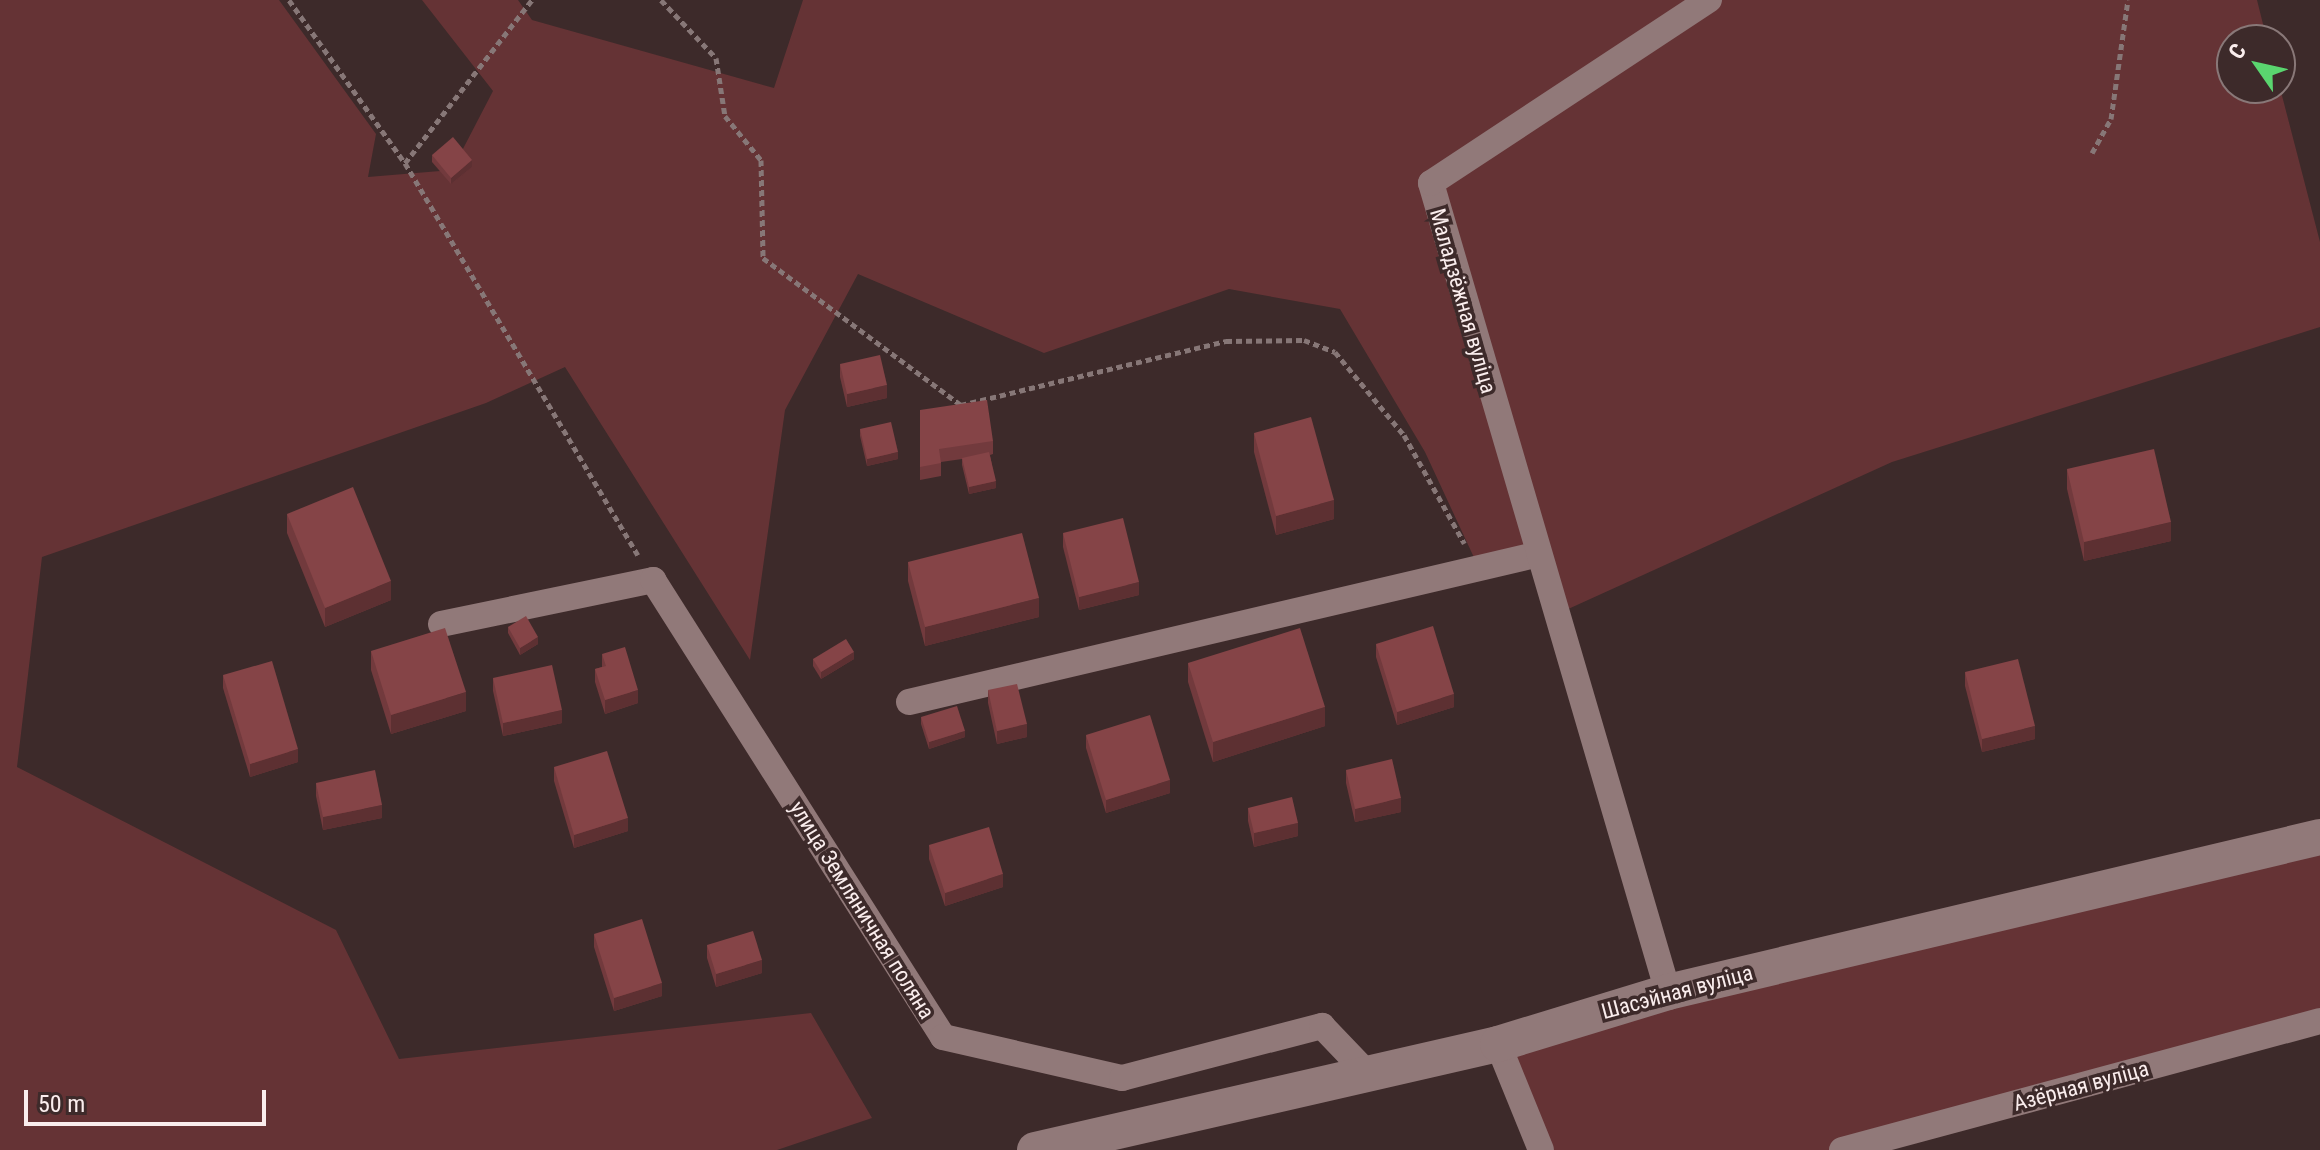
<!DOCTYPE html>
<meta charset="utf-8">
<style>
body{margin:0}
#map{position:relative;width:2320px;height:1150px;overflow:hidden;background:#3d2a2a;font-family:"Roboto Condensed",sans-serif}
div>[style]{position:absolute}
.green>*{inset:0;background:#653335}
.path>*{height:5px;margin-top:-2.5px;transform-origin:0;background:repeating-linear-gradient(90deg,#877777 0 6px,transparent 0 10px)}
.street>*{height:26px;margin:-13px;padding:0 13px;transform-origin:13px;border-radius:13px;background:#917979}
.secondary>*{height:36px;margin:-18px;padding:0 18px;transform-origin:18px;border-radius:18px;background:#917979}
.wall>*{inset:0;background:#723a3d}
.shaded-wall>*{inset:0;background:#5d3032}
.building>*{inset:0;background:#854447}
span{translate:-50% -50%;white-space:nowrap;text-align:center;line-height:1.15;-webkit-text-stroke:7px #3d2a2a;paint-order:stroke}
.street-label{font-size:22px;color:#faeded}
.north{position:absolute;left:2216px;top:24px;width:80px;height:80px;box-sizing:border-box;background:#3d2a2a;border:2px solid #897878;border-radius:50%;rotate:304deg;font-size:22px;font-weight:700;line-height:32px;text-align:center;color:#faeded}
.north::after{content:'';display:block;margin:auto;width:28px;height:36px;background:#5ad56f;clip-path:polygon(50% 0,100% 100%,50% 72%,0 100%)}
.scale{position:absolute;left:24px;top:1090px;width:242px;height:36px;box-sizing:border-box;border:4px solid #faeded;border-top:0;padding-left:10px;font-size:24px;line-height:28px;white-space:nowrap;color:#faeded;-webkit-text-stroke:6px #3d2a2a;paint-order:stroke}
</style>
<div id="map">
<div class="green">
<i style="clip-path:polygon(0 0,279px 0,376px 134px,368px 177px,452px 170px,493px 91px,422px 0,518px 0,532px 20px,774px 88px,803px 0,2257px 0,2267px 40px,2232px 40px,2232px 88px,2280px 88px,2320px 242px,2320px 327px,1892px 462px,1555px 615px,1535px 555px,1477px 564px,1425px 452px,1340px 309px,1229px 289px,1044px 353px,858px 274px,785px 410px,750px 660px,565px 367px,486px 403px,42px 557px,17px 767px,336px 930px,399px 1059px,811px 1013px,872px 1118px,777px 1150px,0 1150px)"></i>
<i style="clip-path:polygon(2320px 841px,2320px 1021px,1842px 1150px,1541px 1150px,1498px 1044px)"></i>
</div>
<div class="path">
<i style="left:289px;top:0;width:200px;rotate:54.6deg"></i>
<i style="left:405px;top:163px;width:456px;rotate:59.3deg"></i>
<i style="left:661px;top:0;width:80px;rotate:46.5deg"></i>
<i style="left:716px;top:58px;width:59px;rotate:81.2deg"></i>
<i style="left:725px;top:116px;width:57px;rotate:50.7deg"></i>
<i style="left:761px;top:160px;width:98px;rotate:88.8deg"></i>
<i style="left:763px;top:258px;width:247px;rotate:36.6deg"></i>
<i style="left:961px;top:405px;width:273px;rotate:-13.6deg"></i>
<i style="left:1226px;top:341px;width:78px;rotate:-0.7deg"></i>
<i style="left:1304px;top:340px;width:33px;rotate:21deg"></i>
<i style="left:1335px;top:352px;width:108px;rotate:50.3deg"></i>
<i style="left:1404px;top:435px;width:124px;rotate:60.9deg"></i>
<i style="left:2092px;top:153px;width:39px;rotate:-61deg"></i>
<i style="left:2111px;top:119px;width:120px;rotate:-81.9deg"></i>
<i style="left:405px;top:163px;width:207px;rotate:-52.1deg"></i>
</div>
<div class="street">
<i style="left:441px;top:624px;width:217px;rotate:-11.7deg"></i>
<i style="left:653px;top:580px;width:541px;rotate:57.6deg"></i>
<i style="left:943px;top:1037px;width:184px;rotate:12.9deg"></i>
<i style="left:1122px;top:1078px;width:207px;rotate:-14.6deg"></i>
<i style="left:1322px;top:1026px;width:65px;rotate:46.2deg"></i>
<i style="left:909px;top:702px;width:643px;rotate:-13.22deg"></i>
<i style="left:1668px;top:992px;width:843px;rotate:-106.33deg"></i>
<i style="left:1431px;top:183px;width:333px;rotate:-33.4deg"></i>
<i style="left:1498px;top:1044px;width:114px;rotate:67.9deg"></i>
<i style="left:1842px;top:1150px;width:495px;rotate:-15.1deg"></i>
</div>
<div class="secondary">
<i style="left:1035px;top:1150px;width:475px;rotate:-12.9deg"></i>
<i style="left:1498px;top:1044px;width:178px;rotate:-17deg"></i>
<i style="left:1668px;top:992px;width:670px;rotate:-13.37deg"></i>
</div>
<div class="wall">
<i style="clip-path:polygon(432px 155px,472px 167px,451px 184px,432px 162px)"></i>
<i style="clip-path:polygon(840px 364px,887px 398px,847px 407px,840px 377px)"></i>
<i style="clip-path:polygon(920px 410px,993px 441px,993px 454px,990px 455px,996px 488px,969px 494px,962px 465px,962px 459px,941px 462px,941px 476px,920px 480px)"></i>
<i style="clip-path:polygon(860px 429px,898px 459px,867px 466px,860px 436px)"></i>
<i style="clip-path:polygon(1254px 433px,1334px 519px,1276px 535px,1254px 452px)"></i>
<i style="clip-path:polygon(2067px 469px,2171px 541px,2084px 561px,2067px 489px)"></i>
<i style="clip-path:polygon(287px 514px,391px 600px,325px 627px,287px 533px)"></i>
<i style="clip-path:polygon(1063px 533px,1139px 595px,1079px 610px,1063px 547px)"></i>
<i style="clip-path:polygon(908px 562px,1039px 617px,925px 646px,908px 581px)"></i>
<i style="clip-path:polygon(508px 627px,538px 644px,520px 655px,508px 633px)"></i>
<i style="clip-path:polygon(1376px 644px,1454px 707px,1397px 725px,1376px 657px)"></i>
<i style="clip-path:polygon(371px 651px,466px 711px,391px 734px,371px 670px)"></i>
<i style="clip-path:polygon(602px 654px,638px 703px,605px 714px,595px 682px,595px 669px,602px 667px)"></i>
<i style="clip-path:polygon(813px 659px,854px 659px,821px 679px,813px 666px)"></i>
<i style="clip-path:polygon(1188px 663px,1325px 726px,1213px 762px,1188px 682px)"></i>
<i style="clip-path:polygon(1965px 672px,2035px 739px,1982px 752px,1965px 686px)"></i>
<i style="clip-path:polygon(223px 675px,298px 762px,250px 777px,223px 688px)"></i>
<i style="clip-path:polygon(493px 678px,562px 723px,503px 736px,493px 691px)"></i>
<i style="clip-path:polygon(988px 690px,1027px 737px,997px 744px,988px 703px)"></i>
<i style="clip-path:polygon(921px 717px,965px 737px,929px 749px,921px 724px)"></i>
<i style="clip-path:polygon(1086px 735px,1170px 793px,1106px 813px,1086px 748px)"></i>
<i style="clip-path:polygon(554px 767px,628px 831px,574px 848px,554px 781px)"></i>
<i style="clip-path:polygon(1346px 770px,1401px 812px,1355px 822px,1346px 783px)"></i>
<i style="clip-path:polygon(316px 783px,382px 818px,323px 830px,316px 796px)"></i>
<i style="clip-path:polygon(1248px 808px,1298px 836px,1254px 847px,1248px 821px)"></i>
<i style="clip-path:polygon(929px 845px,1003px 887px,945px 906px,929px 859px)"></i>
<i style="clip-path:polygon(594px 934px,662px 996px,614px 1011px,594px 947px)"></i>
<i style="clip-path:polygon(707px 945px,762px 973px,716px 987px,707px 958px)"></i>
</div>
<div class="shaded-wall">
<i style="clip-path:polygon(472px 160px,472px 167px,451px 184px,451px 178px)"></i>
<i style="clip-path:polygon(887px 385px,887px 398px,847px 407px,847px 394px)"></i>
<i style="clip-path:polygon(898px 452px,898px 459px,867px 466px,867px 459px)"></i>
<i style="clip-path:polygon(996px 481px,996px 488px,969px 494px,969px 487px)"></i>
<i style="clip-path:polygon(1334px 500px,1334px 519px,1276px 535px,1276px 516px)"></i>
<i style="clip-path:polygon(2171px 522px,2171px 541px,2084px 561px,2084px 542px)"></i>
<i style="clip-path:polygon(391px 581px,391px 600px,325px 627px,325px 608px)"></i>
<i style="clip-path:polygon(1139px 582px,1139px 595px,1079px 610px,1079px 597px)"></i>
<i style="clip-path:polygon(1039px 598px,1039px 617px,925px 646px,925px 627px)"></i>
<i style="clip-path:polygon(538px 637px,538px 644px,520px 655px,520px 648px)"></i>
<i style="clip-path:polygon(854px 652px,854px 659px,821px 679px,821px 672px)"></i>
<i style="clip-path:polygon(638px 690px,638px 703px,605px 714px,605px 700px)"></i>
<i style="clip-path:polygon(466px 692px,466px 711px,391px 734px,391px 715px)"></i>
<i style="clip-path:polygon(1454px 694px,1454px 707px,1397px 725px,1397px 712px)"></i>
<i style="clip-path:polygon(1325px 707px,1325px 726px,1213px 762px,1213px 742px)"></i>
<i style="clip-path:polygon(562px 710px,562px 723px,503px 736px,503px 723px)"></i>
<i style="clip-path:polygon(1027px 724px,1027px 737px,997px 744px,997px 731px)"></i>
<i style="clip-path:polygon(2035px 726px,2035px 739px,1982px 752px,1982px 739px)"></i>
<i style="clip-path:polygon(965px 731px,965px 737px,929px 749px,929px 742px)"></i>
<i style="clip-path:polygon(298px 749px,298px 762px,250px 777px,250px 764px)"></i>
<i style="clip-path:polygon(1170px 780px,1170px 793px,1106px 813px,1106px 800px)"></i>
<i style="clip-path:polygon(1401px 798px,1401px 812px,1355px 822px,1355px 809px)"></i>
<i style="clip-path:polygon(382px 805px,382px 818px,323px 830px,323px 817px)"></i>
<i style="clip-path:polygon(628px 818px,628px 831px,574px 848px,574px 835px)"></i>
<i style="clip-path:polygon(1298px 823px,1298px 836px,1254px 847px,1254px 833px)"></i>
<i style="clip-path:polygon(1003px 874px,1003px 887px,945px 906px,945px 893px)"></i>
<i style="clip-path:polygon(762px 960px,762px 973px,716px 987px,716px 974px)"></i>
<i style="clip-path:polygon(662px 983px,662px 996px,614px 1011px,614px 998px)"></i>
</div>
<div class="building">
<i style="clip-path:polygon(453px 137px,472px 160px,451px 178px,432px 155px)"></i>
<i style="clip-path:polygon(880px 355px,887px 385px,847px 394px,840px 364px)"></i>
<i style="clip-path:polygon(987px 400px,993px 441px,939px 449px,941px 463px,920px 467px,920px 410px)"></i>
<i style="clip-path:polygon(1311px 417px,1334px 500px,1276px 516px,1254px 433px)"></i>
<i style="clip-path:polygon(891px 422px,898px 452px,867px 459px,860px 429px)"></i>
<i style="clip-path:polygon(2154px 449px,2171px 522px,2084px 542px,2067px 469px)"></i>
<i style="clip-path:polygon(989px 452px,996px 481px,969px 487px,962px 458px)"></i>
<i style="clip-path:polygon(353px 487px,391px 581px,325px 608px,287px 514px)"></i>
<i style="clip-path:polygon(1123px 518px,1139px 582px,1079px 597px,1063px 533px)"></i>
<i style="clip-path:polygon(1022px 533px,1039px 598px,925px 627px,908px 562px)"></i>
<i style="clip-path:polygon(526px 616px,538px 637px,520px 648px,508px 627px)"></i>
<i style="clip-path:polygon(1433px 626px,1454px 694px,1397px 712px,1376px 644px)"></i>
<i style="clip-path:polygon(445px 628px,466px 692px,391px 715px,371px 651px)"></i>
<i style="clip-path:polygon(1300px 628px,1325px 707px,1213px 742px,1188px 663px)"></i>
<i style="clip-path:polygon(846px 639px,854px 652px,821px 672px,813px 659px)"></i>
<i style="clip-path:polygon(625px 647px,638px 690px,605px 700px,595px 669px,606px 666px,602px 654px)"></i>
<i style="clip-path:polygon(2018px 659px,2035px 726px,1982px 739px,1965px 672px)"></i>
<i style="clip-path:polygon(272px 661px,298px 749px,250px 764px,223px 675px)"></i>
<i style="clip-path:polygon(552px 665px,562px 710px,503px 723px,493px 678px)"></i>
<i style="clip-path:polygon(1017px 684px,1027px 724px,997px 731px,988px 690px)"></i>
<i style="clip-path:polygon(957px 706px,965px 731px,929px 742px,921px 717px)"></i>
<i style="clip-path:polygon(1150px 715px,1170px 780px,1106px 800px,1086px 735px)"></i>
<i style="clip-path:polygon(607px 751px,628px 818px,574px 835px,554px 767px)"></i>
<i style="clip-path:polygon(1392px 759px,1401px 798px,1355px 809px,1346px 770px)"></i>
<i style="clip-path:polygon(375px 770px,382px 805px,323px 817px,316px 783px)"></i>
<i style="clip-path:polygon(1292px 797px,1298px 823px,1254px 833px,1248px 808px)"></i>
<i style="clip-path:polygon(989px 827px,1003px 874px,945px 893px,929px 845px)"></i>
<i style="clip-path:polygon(642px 919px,662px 983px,614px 998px,594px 934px)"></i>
<i style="clip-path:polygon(753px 931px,762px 960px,716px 974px,707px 945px)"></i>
</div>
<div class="street-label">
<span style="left:1463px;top:301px;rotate:74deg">Маладзёжная вуліца</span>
<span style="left:862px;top:910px;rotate:58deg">улица Земляничная поляна</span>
<span style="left:1677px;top:992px;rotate:-15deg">Шасэйная вуліца</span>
<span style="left:2081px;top:1086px;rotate:-15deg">Азёрная вуліца</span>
</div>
<div class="north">С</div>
<div class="scale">50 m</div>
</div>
